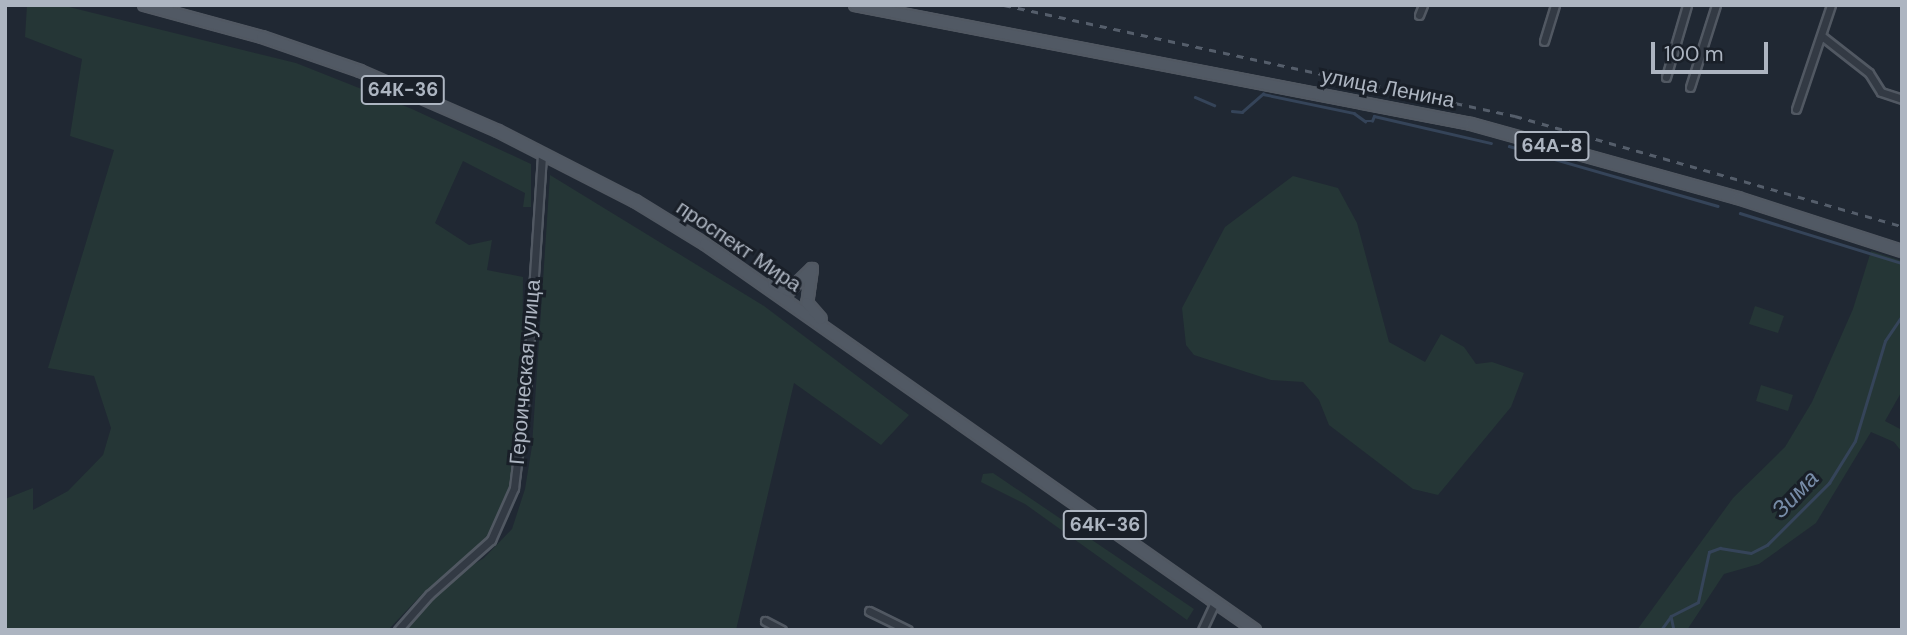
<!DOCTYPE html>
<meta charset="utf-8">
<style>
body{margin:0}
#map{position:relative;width:1907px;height:635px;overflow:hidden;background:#202833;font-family:"DM Sans",sans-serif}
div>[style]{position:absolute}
.green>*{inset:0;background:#253636}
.stream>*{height:2.5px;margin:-1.25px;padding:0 1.25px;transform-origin:1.25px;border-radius:1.25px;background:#354459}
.roads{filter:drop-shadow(2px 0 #515862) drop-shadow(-2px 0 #515862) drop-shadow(0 2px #515862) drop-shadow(0 -2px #515862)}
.street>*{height:7px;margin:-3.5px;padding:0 3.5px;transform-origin:3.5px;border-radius:3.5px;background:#333a44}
.primary>*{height:10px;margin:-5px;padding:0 5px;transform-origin:5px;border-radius:5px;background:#515964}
.rail>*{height:2.5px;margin-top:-1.25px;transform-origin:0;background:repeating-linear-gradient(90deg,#555e6b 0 7px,transparent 0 14px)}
span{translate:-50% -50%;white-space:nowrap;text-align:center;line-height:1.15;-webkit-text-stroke:6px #191f28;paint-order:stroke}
.shield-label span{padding:2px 5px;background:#191f28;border:2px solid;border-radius:5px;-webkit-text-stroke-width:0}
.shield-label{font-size:19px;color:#adb5c1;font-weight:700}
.street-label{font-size:21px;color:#adb5c1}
.water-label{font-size:23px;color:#778ca8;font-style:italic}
.frame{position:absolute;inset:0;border:7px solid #adb5c1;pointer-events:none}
.scale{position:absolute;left:1651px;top:42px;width:117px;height:32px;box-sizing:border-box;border:4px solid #adb5c1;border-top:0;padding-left:9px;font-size:21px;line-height:24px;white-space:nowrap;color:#adb5c1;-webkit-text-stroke:5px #191f28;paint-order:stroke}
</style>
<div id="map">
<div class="green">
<i style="clip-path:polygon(27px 5px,61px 5px,296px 63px,412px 109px,531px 164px,531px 207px,523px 207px,525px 193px,463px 161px,435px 223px,469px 245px,492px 240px,487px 270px,523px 277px,522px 395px,515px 469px,502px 519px,453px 577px,484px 558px,512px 529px,525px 489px,532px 446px,550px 175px,764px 306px,909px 415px,881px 445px,794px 383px,736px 630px,391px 630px,427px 589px,388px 630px,5px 630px,5px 499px,33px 488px,33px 510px,68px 491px,103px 455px,111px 428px,94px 376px,48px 368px,114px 150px,70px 136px,82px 59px,25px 37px)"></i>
<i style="clip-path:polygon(1293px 176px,1338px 188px,1357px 223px,1389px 342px,1425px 362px,1441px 334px,1464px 347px,1476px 364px,1492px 362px,1524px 373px,1511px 407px,1438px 495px,1413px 489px,1329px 425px,1319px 400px,1303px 382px,1271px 380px,1194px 355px,1186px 345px,1182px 308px,1225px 227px)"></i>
<i style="clip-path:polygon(1871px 251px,1902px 261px,1902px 391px,1885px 421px,1902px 430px,1902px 452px,1894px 442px,1871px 432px,1816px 523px,1759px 564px,1724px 574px,1687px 630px,1637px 630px,1733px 498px,1785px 447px,1812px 402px,1853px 309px)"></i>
<i style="clip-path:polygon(1755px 306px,1784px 316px,1778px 333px,1749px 324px)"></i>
<i style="clip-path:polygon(1761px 385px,1793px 395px,1788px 411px,1756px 401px)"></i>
<i style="clip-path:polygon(993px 473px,1194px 609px,1187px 620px,1025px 504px,981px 482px,983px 474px)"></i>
</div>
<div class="stream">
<i style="left:1195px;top:97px;width:21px;rotate:23deg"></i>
<i style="left:1232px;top:111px;width:10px;rotate:6deg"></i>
<i style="left:1242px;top:112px;width:28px;rotate:-41deg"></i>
<i style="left:1263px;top:94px;width:93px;rotate:11.8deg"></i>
<i style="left:1354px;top:113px;width:14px;rotate:36deg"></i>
<i style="left:1365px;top:121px;width:7px"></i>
<i style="left:1372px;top:121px;width:5px;rotate:-68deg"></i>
<i style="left:1374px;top:116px;width:120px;rotate:13deg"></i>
<i style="left:1509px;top:146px;width:217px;rotate:16deg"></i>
<i style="left:1740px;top:213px;width:170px;rotate:17.2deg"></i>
<i style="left:1671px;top:616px;width:14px;rotate:78deg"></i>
<i style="left:1661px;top:630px;width:17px;rotate:-54deg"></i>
<i style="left:1671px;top:616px;width:30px;rotate:-27deg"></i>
<i style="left:1698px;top:602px;width:51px;rotate:-77.6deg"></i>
<i style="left:1709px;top:552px;width:12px;rotate:-20deg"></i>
<i style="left:1720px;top:548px;width:31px;rotate:9deg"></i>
<i style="left:1751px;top:553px;width:18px;rotate:-27deg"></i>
<i style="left:1767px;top:545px;width:88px;rotate:-45deg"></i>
<i style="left:1829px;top:483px;width:49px;rotate:-58.2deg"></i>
<i style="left:1855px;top:441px;width:104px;rotate:-73.3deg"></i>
<i style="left:1885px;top:341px;width:30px;rotate:-56deg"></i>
</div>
<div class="roads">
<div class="street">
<i style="left:1419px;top:15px;width:11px;rotate:-68deg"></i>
<i style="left:1823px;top:37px;width:58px;rotate:38deg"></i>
<i style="left:1869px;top:73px;width:22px;rotate:58deg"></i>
<i style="left:1881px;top:92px;width:22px;rotate:18deg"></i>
<i style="left:1544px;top:41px;width:38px;rotate:-73deg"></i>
<i style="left:1666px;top:77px;width:75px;rotate:-73.7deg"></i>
<i style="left:1690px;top:87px;width:86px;rotate:-72.4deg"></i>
<i style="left:1796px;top:109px;width:110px;rotate:-71.4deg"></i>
<i style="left:869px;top:611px;width:43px;rotate:26deg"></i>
<i style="left:765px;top:621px;width:19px;rotate:28deg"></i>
<i style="left:398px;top:630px;width:47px;rotate:-48.5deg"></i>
<i style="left:429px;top:595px;width:83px;rotate:-41.6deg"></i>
<i style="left:491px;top:540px;width:57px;rotate:-66.1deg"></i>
<i style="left:514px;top:488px;width:108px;rotate:-83.1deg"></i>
<i style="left:527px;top:381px;width:228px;rotate:-86.2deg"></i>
<i style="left:1202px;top:630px;width:31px;rotate:-65deg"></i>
</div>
<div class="primary">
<i style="left:144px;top:5px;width:122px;rotate:15.2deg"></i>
<i style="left:262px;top:37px;width:104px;rotate:19.1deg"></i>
<i style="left:360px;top:71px;width:150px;rotate:23.5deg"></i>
<i style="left:498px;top:131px;width:154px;rotate:27.1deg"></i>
<i style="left:635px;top:201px;width:82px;rotate:31.6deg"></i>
<i style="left:705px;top:244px;width:672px;rotate:35.06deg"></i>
<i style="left:855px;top:5px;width:627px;rotate:10.93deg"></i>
<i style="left:1471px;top:124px;width:277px;rotate:15.5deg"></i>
<i style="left:1738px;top:198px;width:172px;rotate:17.9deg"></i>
<i style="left:812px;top:269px;width:34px;rotate:98deg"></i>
<i style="left:807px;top:303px;width:21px;rotate:49deg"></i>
<i style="left:773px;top:284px;width:17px;rotate:24deg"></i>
<i style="left:789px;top:291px;width:32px;rotate:-44deg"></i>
</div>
</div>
<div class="rail">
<i style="left:1004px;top:5px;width:523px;rotate:12.26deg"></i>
<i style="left:1515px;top:116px;width:402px;rotate:15.9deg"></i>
</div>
<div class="shield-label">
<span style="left:403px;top:90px">64К-36</span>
<span style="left:1552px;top:146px">64А-8</span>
<span style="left:1105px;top:525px">64К-36</span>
</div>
<div class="street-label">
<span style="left:1388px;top:88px;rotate:11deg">улица Ленина</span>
<span style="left:739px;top:246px;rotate:34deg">проспект Мира</span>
<span style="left:525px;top:372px;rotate:-85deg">Героическая улица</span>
</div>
<div class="water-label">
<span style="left:1795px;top:494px;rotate:-46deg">Зима</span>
</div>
<div class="frame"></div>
<div class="scale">100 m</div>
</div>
